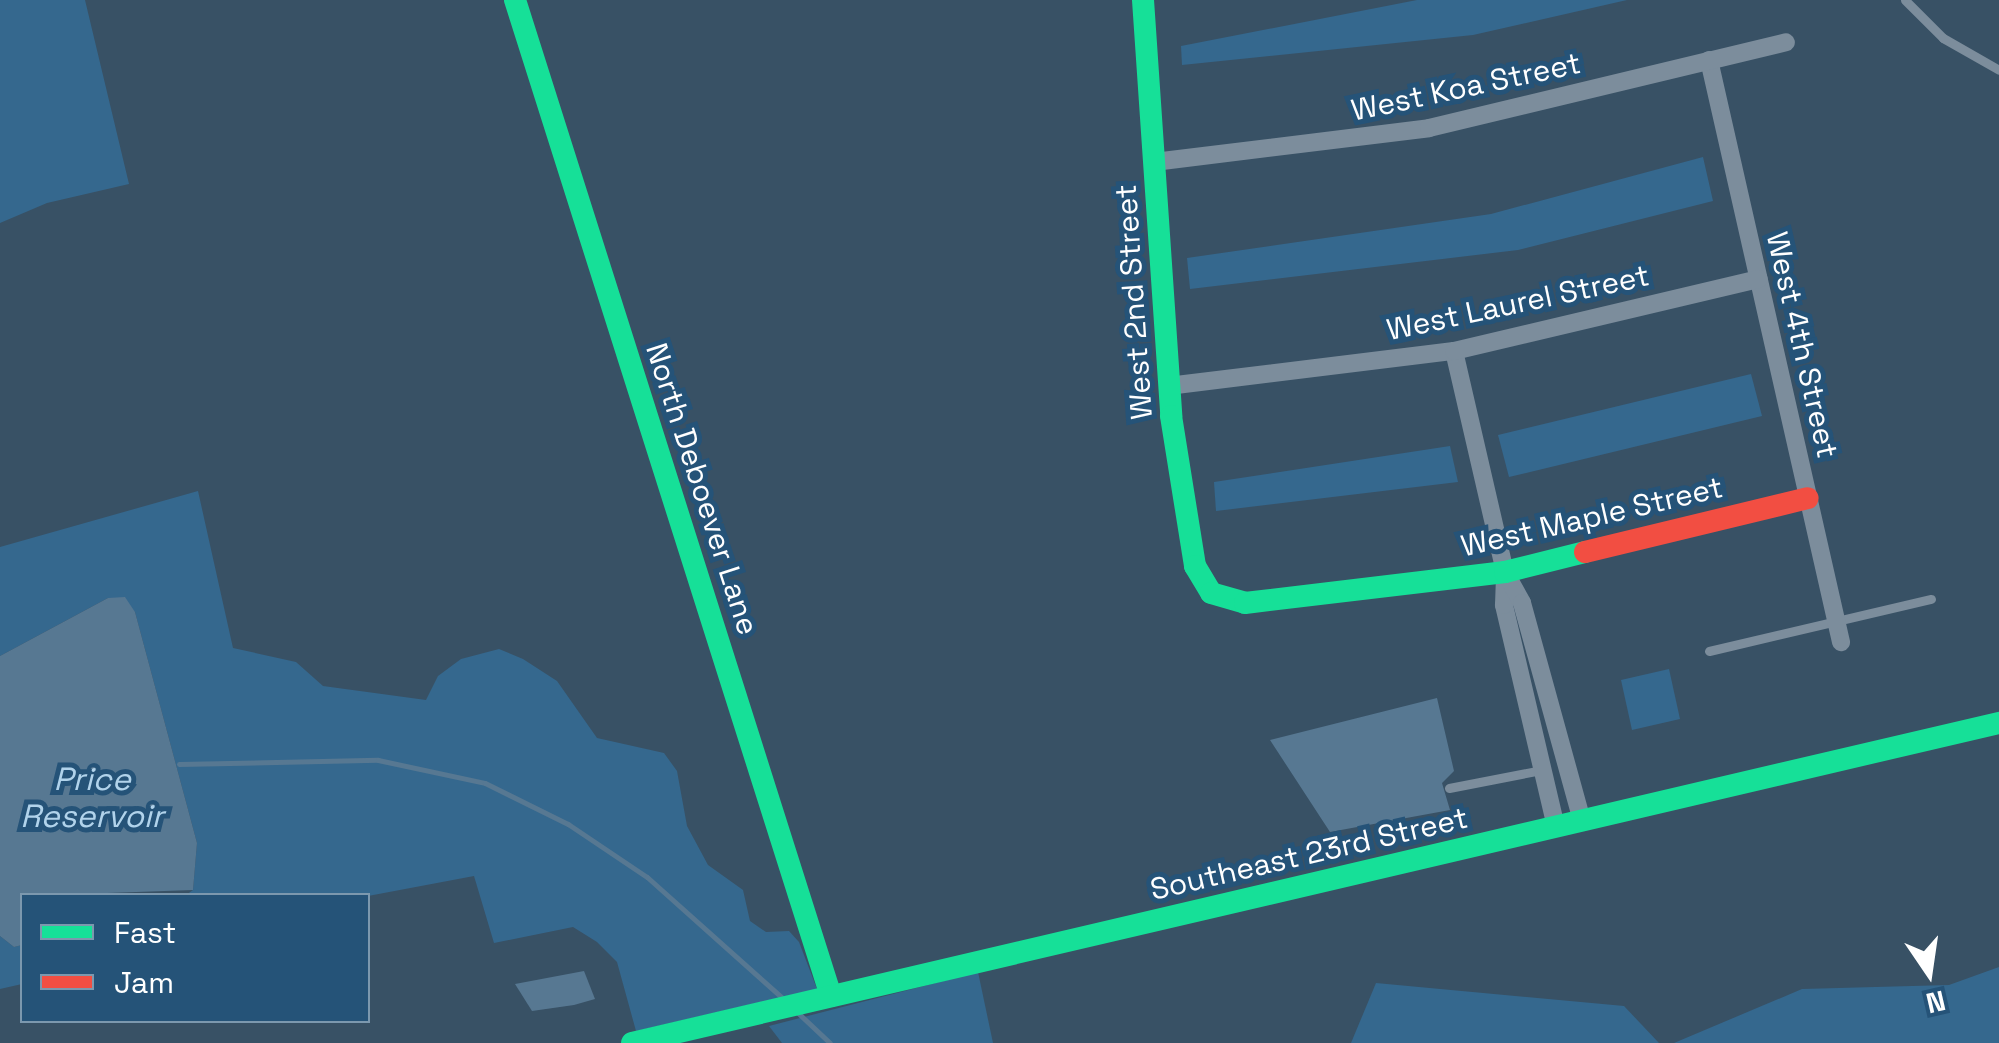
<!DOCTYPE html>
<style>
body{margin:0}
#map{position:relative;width:1999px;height:1043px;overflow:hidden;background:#385165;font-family:"Space Grotesk",sans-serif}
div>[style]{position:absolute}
.green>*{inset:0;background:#35688e}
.water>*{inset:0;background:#577892}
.stream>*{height:5px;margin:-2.5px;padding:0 2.5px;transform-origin:2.5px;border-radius:2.5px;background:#577892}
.lane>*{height:9px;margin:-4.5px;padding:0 4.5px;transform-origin:4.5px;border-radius:4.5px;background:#7c8d9c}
.street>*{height:18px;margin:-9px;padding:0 9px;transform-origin:9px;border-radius:9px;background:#7c8d9c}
.fast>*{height:22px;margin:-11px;padding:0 11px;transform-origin:11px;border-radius:11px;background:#16e098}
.jam>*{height:22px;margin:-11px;padding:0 11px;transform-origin:11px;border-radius:11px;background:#f24e42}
span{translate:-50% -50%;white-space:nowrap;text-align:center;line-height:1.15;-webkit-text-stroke:10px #255378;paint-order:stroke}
.street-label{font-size:30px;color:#fff}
.water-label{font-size:32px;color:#b1d3eb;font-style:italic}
.legend{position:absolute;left:20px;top:893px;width:350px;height:130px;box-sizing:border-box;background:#255378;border:2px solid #7c98ae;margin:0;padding:12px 18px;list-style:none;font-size:30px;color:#fff}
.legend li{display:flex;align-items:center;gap:20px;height:50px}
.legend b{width:50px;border:2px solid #7c98ae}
.north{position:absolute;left:1879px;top:923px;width:100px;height:100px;-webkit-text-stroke:8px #255378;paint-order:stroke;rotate:167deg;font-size:28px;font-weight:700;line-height:40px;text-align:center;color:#fff}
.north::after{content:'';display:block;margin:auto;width:35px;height:45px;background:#fff;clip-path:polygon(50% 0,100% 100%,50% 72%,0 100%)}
</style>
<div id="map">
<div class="green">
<i style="clip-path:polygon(0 0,85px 0,129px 184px,47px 203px,0 223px)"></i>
<i style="clip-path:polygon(1417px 0,1627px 0,1473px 35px,1182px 65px,1181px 46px)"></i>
<i style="clip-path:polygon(1703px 157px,1713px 201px,1518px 250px,1190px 289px,1187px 258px,1491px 214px)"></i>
<i style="clip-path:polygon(1751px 374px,1762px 416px,1509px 477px,1498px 435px)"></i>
<i style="clip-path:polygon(1450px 446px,1458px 482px,1216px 511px,1214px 482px)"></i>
<i style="clip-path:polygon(198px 491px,233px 648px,296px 662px,323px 686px,426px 700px,438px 676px,461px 659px,499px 649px,523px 659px,557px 681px,597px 738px,664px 753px,677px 771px,687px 826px,708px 865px,743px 890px,750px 921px,766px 932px,789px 931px,799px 942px,817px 989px,636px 1031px,617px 962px,597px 942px,573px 927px,494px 943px,474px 876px,368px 896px,186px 895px,193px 890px,197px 843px,135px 612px,108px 598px,0 656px,0 547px)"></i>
<i style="clip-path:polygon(1669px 669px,1680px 719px,1632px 730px,1621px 680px)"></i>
<i style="clip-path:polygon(0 936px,14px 947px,22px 945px,22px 984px,0 989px)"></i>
<i style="clip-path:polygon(1999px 967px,1999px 1043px,1674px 1043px,1802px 989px,1949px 985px)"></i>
<i style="clip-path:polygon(978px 972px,993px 1043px,782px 1043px,769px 1026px)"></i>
<i style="clip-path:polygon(1376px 983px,1624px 1006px,1659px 1043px,1351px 1043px)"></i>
</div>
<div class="water">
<i style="clip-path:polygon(125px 597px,135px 612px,197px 843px,193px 890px,22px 896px,22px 945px,14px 947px,0 936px,0 656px,108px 598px)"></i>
<i style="clip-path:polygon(1437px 698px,1454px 771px,1442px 783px,1450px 810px,1330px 832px,1270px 740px)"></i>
<i style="clip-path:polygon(584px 971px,595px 999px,574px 1005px,532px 1011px,515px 984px)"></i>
</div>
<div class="stream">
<i style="left:179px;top:764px;width:199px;rotate:-1.2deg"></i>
<i style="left:378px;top:760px;width:109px;rotate:12.1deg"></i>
<i style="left:485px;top:783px;width:93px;rotate:26.3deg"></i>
<i style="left:568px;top:824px;width:95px;rotate:33.9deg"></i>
<i style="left:647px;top:877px;width:180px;rotate:41.8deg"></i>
<i style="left:797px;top:1012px;width:45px;rotate:43.2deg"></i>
</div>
<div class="lane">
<i style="left:1905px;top:0;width:54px;rotate:45deg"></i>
<i style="left:1943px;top:38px;width:64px;rotate:29.7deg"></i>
<i style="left:1709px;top:651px;width:228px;rotate:-13.2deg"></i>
<i style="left:1449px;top:788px;width:95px;rotate:-11deg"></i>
</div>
<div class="street">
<i style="left:1709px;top:60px;width:597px;rotate:77.22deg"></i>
<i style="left:1154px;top:162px;width:277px;rotate:-7deg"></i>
<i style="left:1429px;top:128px;width:367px;rotate:-13.5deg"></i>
<i style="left:1454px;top:351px;width:227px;rotate:77deg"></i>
<i style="left:1168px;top:386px;width:288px;rotate:-7deg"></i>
<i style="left:1454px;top:351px;width:313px;rotate:-13.3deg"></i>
<i style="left:1556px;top:827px;width:228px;rotate:-103.2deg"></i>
<i style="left:1504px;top:605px;width:33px;rotate:-88deg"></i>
<i style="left:1505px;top:572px;width:35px;rotate:61deg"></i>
<i style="left:1522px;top:603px;width:226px;rotate:74.6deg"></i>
</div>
<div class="fast">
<i style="left:515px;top:0;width:1045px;rotate:72.4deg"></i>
<i style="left:1143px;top:0;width:417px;rotate:86.1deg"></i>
<i style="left:1171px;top:416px;width:152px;rotate:80.9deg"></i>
<i style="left:1195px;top:566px;width:31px;rotate:59deg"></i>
<i style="left:1211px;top:593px;width:35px;rotate:16deg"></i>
<i style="left:1245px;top:603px;width:262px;rotate:-6.8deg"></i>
<i style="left:1505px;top:572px;width:82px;rotate:-14deg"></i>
<i style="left:632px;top:1043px;width:1404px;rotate:-13.18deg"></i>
</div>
<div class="jam">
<i style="left:1585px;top:552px;width:229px;rotate:-13.6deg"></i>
</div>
<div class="street-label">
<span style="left:1466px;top:87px;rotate:-12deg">West Koa Street</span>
<span style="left:1134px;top:302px;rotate:-94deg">West 2nd Street</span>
<span style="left:1518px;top:303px;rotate:-12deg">West Laurel Street</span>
<span style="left:1802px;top:345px;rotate:77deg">West 4th Street</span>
<span style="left:702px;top:489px;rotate:72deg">North Deboever Lane</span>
<span style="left:1592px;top:517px;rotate:-13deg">West Maple Street</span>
<span style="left:1309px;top:854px;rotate:-13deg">Southeast 23rd Street</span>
</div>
<div class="water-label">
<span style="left:92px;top:798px">Price<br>Reservoir</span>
</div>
<ul class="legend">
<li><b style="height:12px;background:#16e098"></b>Fast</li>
<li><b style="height:12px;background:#f24e42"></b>Jam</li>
</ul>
<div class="north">N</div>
</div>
